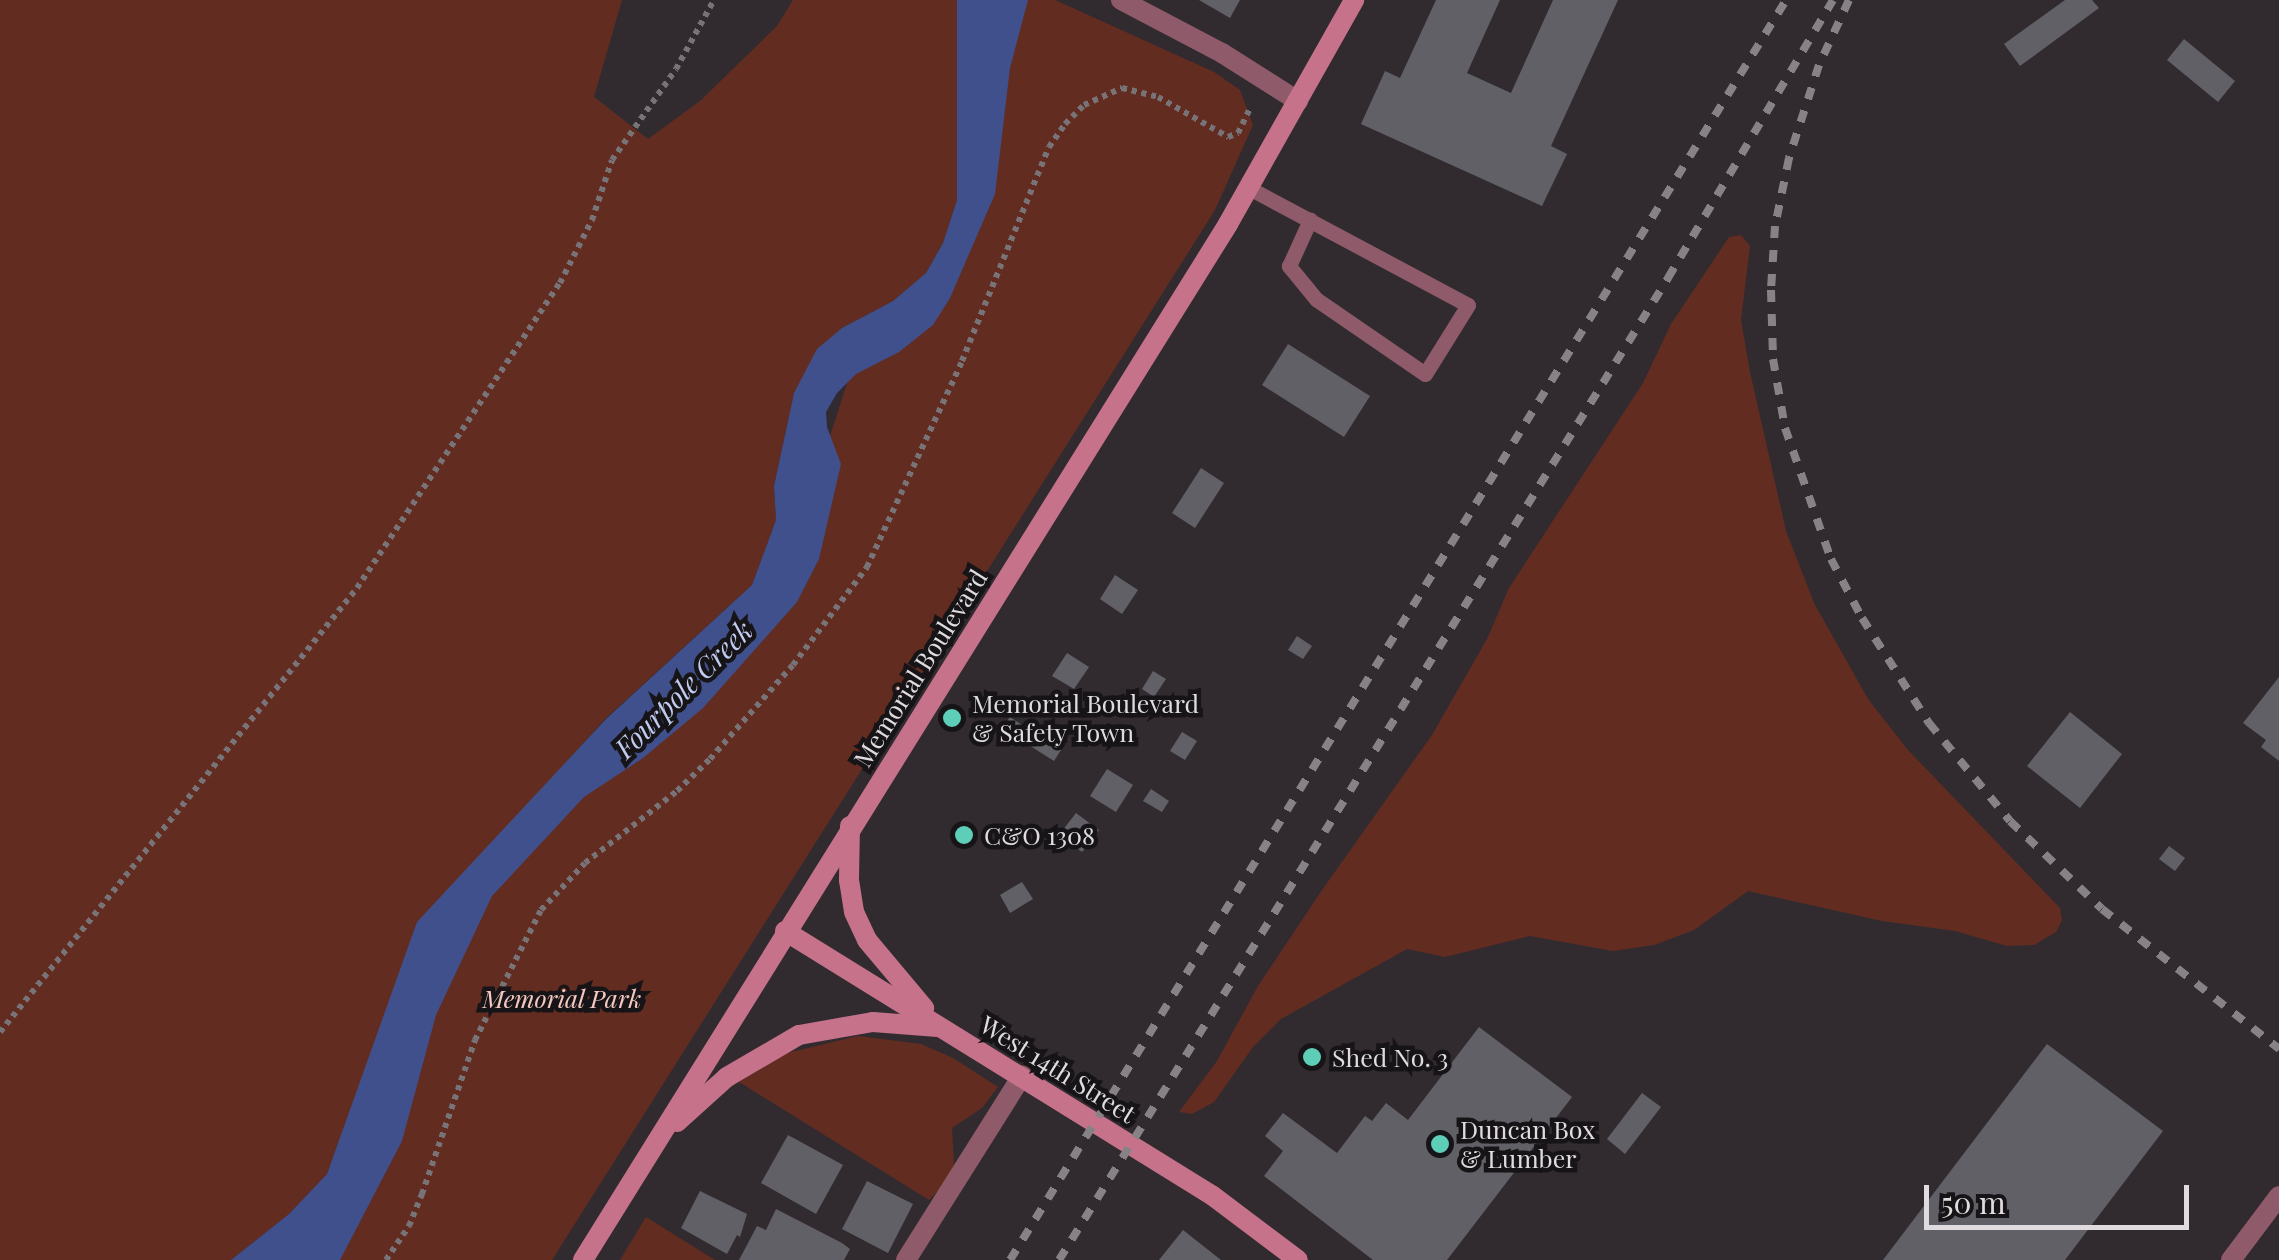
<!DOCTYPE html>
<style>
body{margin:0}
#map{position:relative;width:2279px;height:1260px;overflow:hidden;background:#312b30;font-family:"Playfair Display",serif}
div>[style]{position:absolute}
.green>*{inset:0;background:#632c21}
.water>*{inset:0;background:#3f508c}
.building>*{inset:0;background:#626067}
.path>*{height:6px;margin-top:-3px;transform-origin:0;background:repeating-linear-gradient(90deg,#787377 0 5px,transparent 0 10px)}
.lane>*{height:15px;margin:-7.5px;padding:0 7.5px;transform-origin:7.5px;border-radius:7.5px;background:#8f5a69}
.street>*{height:20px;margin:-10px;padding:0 10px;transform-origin:10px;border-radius:10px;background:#8f5a69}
.secondary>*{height:20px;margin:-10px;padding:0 10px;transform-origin:10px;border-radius:10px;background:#c6728b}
.rail>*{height:8px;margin-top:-4px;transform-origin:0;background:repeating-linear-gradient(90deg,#878286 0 12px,transparent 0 24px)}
.dots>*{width:28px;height:28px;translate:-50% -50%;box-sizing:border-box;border:5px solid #171417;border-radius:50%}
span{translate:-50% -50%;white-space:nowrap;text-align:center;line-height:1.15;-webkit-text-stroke:9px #171417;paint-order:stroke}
.street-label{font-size:25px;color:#dfdbde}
.poi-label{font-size:25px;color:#dfdbde}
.left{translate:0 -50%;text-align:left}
.park-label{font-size:25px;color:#f6c9c0;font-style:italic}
.water-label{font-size:28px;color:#bfcbef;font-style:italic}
.scale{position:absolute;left:1924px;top:1185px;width:265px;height:45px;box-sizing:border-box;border:5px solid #dfdbde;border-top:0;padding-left:12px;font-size:30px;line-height:35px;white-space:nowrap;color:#dfdbde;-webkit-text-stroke:8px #171417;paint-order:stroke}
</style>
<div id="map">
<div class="green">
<i style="clip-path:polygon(0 0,622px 0,594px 97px,648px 139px,700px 101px,777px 26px,793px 0,957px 0,957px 200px,943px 243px,926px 273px,893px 301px,842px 328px,794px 393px,774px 486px,776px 520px,752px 585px,605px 719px,505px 831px,389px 1003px,327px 1174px,289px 1214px,231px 1260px,0 1260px)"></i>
<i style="clip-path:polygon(1001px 0,1055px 0,1214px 72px,1240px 90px,1253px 125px,1215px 210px,552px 1260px,296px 1260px,416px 1012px,544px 813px,665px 724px,811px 495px,851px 371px,945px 288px)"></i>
<i style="clip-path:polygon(1741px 235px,1750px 246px,1741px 320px,1750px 372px,1786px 531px,1814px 603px,1868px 699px,1908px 750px,2060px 908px,2062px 920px,2056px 932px,2034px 945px,2007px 946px,1955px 931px,1882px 921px,1748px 891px,1694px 930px,1654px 945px,1613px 951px,1530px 936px,1445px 957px,1407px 949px,1281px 1019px,1253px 1047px,1214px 1102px,1192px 1114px,1179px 1112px,1217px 1061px,1258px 986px,1322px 890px,1432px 735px,1487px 639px,1509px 588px,1643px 383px,1671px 324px,1729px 237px)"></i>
<i style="clip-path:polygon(858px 1036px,921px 1044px,953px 1058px,998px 1087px,982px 1108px,952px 1128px,954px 1164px,947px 1182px,929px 1200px,739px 1082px,787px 1053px)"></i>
<i style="clip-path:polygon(646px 1217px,715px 1260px,620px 1260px)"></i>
</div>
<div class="water">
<i style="clip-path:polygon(957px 0,1028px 0,1010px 68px,995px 194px,950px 298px,933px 325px,899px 352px,856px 374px,837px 393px,826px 412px,827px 427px,841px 464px,819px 559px,797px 602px,703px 708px,643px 758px,584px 797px,492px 896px,436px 1015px,402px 1141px,340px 1260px,231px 1260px,289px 1214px,327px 1174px,417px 922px,606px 719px,752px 585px,776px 520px,774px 486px,794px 393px,817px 349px,842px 328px,893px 301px,926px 273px,943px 243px,957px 200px)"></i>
</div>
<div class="building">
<i style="clip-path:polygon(1199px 0,1240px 0,1230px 18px)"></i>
<i style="clip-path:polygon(1436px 0,1500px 0,1467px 73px,1511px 93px,1553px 0,1618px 0,1551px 146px,1567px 154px,1542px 206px,1361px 124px,1385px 71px,1400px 78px)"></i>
<i style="clip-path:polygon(2065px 0,2092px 0,2099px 8px,2020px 66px,2004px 44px)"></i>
<i style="clip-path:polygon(2184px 39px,2235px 81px,2218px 102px,2167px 60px)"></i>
<i style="clip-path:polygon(1288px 344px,1370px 396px,1344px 437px,1262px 385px)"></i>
<i style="clip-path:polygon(1201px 468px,1224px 483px,1195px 528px,1172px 513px)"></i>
<i style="clip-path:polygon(1115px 575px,1138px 590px,1122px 614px,1100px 599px)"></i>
<i style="clip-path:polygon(1297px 636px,1312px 646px,1303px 659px,1288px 650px)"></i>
<i style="clip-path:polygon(1067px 653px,1089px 667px,1074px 689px,1052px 676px)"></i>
<i style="clip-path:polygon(1153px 671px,1166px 679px,1154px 697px,1142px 689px)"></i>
<i style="clip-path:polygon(2279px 677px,2279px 761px,2261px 747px,2266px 740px,2243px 723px)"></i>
<i style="clip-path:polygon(2070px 712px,2122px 754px,2080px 808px,2027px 766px)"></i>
<i style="clip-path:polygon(1010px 717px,1061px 750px,1054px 761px,1002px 728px)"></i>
<i style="clip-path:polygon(1182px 732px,1197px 741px,1185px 760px,1170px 751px)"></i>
<i style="clip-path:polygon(1107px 769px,1133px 785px,1116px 812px,1090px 796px)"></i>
<i style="clip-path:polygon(1151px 789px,1169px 801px,1162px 812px,1143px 801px)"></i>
<i style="clip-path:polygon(1076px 813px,1099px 830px,1082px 852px,1059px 835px)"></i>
<i style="clip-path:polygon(2169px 846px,2185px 858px,2175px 871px,2159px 859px)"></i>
<i style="clip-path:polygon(1022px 882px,1033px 899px,1010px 913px,1000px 895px)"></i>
<i style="clip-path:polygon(1479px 1027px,1572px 1097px,1447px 1260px,1373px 1260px,1264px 1176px,1283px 1151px,1265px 1136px,1283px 1113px,1337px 1153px,1365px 1116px,1372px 1121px,1386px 1103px,1408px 1120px)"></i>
<i style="clip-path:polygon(2047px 1044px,2163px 1131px,2065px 1260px,1883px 1260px)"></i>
<i style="clip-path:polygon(1642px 1093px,1661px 1107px,1625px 1154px,1607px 1139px)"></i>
<i style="clip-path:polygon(788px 1135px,843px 1165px,816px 1214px,761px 1183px)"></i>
<i style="clip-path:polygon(867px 1181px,913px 1204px,888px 1253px,842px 1229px)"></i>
<i style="clip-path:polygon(700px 1191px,747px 1214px,740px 1237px,737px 1235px,727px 1254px,681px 1228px)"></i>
<i style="clip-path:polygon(776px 1209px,842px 1243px,850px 1249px,844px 1260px,739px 1260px,757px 1226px,766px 1230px)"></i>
<i style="clip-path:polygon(1183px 1230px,1221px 1260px,1159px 1260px)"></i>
</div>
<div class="path">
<i style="left:0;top:1032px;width:570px;rotate:-51.2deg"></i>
<i style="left:357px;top:588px;width:366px;rotate:-56.4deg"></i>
<i style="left:560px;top:283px;width:71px;rotate:-63.1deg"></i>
<i style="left:592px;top:220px;width:63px;rotate:-71.6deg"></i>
<i style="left:612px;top:160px;width:111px;rotate:-54.9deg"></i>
<i style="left:676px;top:69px;width:79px;rotate:-61.2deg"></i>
<i style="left:386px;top:1260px;width:41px;rotate:-55.9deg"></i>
<i style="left:409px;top:1226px;width:35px;rotate:-68deg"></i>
<i style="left:422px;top:1194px;width:163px;rotate:-71deg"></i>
<i style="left:475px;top:1040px;width:146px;rotate:-63.1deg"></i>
<i style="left:541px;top:910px;width:64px;rotate:-46.9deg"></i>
<i style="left:585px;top:863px;width:117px;rotate:-38deg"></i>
<i style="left:677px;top:791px;width:46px;rotate:-44.1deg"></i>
<i style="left:710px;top:759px;width:125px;rotate:-48.6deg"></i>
<i style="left:793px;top:665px;width:123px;rotate:-52.9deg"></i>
<i style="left:867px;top:567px;width:227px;rotate:-65.2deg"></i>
<i style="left:962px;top:361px;width:231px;rotate:-67.9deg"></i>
<i style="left:1049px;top:147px;width:28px;rotate:-55deg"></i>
<i style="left:1065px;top:124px;width:27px;rotate:-45deg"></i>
<i style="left:1084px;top:105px;width:42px;rotate:-24.1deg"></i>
<i style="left:1122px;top:88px;width:37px;rotate:14deg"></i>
<i style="left:1158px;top:97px;width:81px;rotate:29.7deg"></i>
<i style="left:1228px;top:137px;width:11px;rotate:-22deg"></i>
<i style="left:1238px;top:133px;width:28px;rotate:-64deg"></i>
</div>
<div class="lane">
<i style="left:1249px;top:188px;width:248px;rotate:28.1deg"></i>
<i style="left:1468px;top:305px;width:81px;rotate:121.9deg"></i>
<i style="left:1425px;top:374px;width:132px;rotate:-145.5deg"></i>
<i style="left:1316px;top:299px;width:43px;rotate:-129.3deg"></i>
<i style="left:1289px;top:266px;width:51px;rotate:-65.5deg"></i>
</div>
<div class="street">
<i style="left:1121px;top:0;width:114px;rotate:27.7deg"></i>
<i style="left:1222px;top:53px;width:90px;rotate:32.3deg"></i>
<i style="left:906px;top:1260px;width:218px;rotate:-57.8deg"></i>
<i style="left:2231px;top:1260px;width:80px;rotate:-53.1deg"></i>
</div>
<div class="secondary">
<i style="left:850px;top:826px;width:54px;rotate:91.1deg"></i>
<i style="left:849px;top:880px;width:32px;rotate:81deg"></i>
<i style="left:854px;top:912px;width:31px;rotate:65deg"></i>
<i style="left:867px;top:940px;width:89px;rotate:50deg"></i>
<i style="left:785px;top:931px;width:503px;rotate:31.76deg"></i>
<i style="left:1213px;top:1196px;width:106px;rotate:37deg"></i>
<i style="left:677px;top:1122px;width:67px;rotate:-42deg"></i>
<i style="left:727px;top:1077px;width:83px;rotate:-30.3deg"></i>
<i style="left:799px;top:1035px;width:75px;rotate:-10deg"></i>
<i style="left:873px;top:1022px;width:65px;rotate:4.4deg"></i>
<i style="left:583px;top:1260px;width:1220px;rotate:-58.09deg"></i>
<i style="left:1228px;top:224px;width:257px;rotate:-60.6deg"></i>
</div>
<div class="rail">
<i style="left:1849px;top:0;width:72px;rotate:114.8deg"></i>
<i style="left:1819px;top:65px;width:98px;rotate:107.9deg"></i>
<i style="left:1789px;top:158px;width:69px;rotate:101.6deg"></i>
<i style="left:1775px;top:226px;width:64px;rotate:93.6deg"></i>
<i style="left:1771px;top:290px;width:69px;rotate:88.3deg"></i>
<i style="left:1773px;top:359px;width:70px;rotate:80.1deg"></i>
<i style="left:1785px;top:428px;width:139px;rotate:70.7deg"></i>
<i style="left:1831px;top:559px;width:67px;rotate:62.3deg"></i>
<i style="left:1862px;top:618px;width:125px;rotate:57.5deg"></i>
<i style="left:1929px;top:723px;width:127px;rotate:50.4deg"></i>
<i style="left:2010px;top:821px;width:127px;rotate:43.7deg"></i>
<i style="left:2102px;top:909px;width:226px;rotate:38.3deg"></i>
<i style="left:1010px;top:1260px;width:1480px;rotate:-58.37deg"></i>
<i style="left:1059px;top:1260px;width:1156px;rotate:-58.19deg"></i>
<i style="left:1668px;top:278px;width:323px;rotate:-59.3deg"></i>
</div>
<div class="dots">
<i style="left:952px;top:718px;background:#5eceb8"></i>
<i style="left:964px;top:835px;background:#5eceb8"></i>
<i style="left:1312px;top:1057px;background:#5eceb8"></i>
<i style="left:1440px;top:1144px;background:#5eceb8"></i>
</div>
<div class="street-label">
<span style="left:920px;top:668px;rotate:-58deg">Memorial Boulevard</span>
<span style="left:1058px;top:1069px;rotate:32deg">West 14th Street</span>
</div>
<div class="poi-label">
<span class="left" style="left:972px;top:718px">Memorial Boulevard<br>&amp; Safety Town</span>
<span class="left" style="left:984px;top:835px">C&amp;O 1308</span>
<span class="left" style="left:1332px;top:1057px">Shed No. 3</span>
<span class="left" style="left:1460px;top:1144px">Duncan Box<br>&amp; Lumber</span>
</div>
<div class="park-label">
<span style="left:562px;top:998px">Memorial Park</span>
</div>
<div class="water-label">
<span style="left:683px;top:689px;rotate:-45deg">Fourpole Creek</span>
</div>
<div class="scale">50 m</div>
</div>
